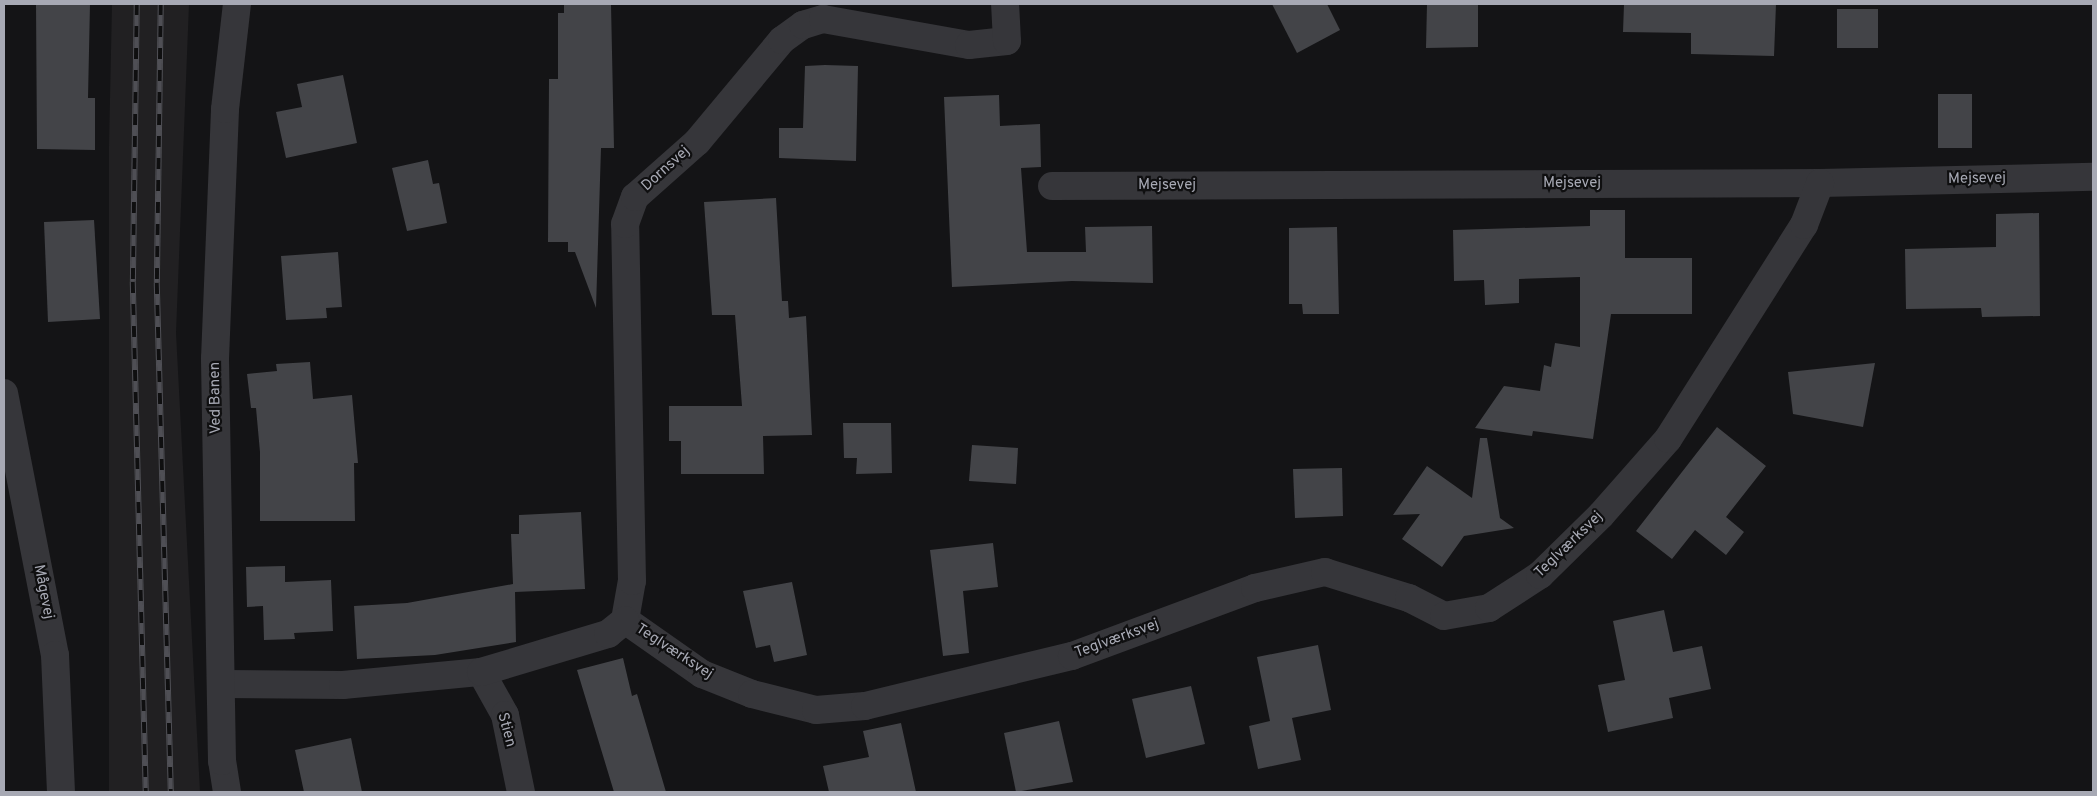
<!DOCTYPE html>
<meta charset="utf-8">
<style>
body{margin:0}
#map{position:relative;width:2097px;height:796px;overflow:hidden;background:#141416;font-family:Overpass,sans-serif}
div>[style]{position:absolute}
.built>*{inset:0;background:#212022}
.building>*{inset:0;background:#434448}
.street>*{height:28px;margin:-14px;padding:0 14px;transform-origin:14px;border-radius:14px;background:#36363a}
.rail>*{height:5.5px;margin-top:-2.75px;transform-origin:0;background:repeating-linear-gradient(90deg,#0f0f10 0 11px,#4f4f55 0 22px);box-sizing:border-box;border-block:1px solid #4f4f55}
span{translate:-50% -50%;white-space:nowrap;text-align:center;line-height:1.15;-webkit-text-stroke:4.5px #0f0f10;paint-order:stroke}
.street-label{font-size:15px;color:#a7a9b4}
.frame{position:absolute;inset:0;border:5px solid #a7a9b4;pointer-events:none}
</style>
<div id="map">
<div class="built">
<i style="clip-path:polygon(112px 4px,189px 4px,176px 333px,200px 792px,109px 792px,109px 147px)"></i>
</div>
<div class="building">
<i style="clip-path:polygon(36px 4px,90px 4px,88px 98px,95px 98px,95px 150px,37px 149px)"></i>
<i style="clip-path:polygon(564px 4px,611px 4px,614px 148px,601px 148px,596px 308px,575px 252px,568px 252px,568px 242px,548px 242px,549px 79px,558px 79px,558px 13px,564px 13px)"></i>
<i style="clip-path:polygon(1272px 4px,1327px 4px,1340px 30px,1297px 53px)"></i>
<i style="clip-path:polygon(1427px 4px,1478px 4px,1478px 47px,1426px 48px)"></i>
<i style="clip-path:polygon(1624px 4px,1776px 4px,1774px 56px,1691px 54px,1691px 33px,1623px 32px)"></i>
<i style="clip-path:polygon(1837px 9px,1878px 9px,1878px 48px,1837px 48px)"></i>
<i style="clip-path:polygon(825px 65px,858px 66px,856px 161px,779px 158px,779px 128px,803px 128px,805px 66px)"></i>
<i style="clip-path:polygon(343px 75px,357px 143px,286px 158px,276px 112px,302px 107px,297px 84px)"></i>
<i style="clip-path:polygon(1938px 94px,1972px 94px,1972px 148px,1938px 148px)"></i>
<i style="clip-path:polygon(999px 95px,1000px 126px,1040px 124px,1041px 167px,1021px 168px,1027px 252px,1086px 252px,1085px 227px,1152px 226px,1153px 283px,1072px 281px,952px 287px,944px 97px)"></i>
<i style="clip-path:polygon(428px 160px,433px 184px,439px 183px,447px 223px,407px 231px,392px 168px)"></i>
<i style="clip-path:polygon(776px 198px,782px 301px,788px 301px,789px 318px,806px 316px,812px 435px,763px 436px,764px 474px,681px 474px,681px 441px,669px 441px,669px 406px,742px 406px,735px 315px,712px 315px,704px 202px)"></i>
<i style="clip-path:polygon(1590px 210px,1625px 210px,1625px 258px,1692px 258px,1692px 314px,1611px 314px,1593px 439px,1533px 431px,1532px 436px,1475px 428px,1504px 386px,1540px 391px,1544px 365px,1551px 367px,1555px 343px,1580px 347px,1580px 277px,1519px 279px,1519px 303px,1485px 305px,1484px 280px,1454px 281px,1453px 230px,1590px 226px)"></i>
<i style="clip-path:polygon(2039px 213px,2040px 316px,1982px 317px,1981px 308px,1906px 309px,1905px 249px,1996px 247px,1996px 214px)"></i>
<i style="clip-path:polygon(94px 220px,100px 319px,48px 322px,44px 222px)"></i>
<i style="clip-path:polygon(1337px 227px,1339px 314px,1303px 314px,1302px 304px,1289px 304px,1289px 228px)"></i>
<i style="clip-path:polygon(338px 252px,342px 307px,326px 308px,327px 318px,286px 320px,281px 256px)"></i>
<i style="clip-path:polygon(310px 362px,313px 399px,352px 395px,358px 463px,354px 463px,355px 521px,260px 521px,260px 452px,256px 408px,251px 408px,247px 374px,277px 371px,276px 364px)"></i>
<i style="clip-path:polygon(1875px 363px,1863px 427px,1793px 414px,1788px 372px)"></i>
<i style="clip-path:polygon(843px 423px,891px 423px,892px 473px,856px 474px,857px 458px,844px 458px)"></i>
<i style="clip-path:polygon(1717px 427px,1766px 466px,1726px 517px,1744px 532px,1726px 555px,1695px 530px,1672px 559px,1636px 531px)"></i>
<i style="clip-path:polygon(1480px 438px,1487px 438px,1500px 518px,1514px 528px,1464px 536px,1442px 567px,1402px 539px,1420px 514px,1393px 515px,1427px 466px,1472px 498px)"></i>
<i style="clip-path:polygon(972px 445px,1018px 448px,1016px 484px,969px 481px)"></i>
<i style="clip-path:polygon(1342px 468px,1343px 516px,1295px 518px,1293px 469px)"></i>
<i style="clip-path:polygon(581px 512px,585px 589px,515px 592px,516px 642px,435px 655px,357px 659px,354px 606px,407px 603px,513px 584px,511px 534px,519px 534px,519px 515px)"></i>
<i style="clip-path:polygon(993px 543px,998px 587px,963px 591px,969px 653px,943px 656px,930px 550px)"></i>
<i style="clip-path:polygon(285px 566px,285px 582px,331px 580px,333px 631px,294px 633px,295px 639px,264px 640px,263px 606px,247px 607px,246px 567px)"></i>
<i style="clip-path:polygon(792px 582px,807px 655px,774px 662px,770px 645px,756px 648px,743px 591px)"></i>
<i style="clip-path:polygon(1664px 610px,1673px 652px,1702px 646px,1711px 689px,1669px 698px,1673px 718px,1608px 732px,1598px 685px,1625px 680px,1613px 621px)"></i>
<i style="clip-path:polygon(1318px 645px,1331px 710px,1292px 718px,1301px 760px,1258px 769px,1249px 726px,1270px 721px,1257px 657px)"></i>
<i style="clip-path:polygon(623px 658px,632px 696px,637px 694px,666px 792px,614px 792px,577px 670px)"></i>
<i style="clip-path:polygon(1191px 686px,1205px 744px,1146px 758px,1132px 699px)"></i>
<i style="clip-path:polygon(1059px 721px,1073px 782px,1016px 792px,1004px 733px)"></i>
<i style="clip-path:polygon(901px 723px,916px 792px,829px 792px,823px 766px,869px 757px,863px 731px)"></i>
<i style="clip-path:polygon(351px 738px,362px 792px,304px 792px,295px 750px)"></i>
</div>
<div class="street">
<i style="left:1052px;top:186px;width:768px;rotate:-0.22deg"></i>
<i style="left:1820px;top:183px;width:273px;rotate:-1.3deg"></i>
<i style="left:4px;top:393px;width:267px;rotate:79deg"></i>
<i style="left:55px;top:655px;width:137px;rotate:87.5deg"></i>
<i style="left:625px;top:620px;width:94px;rotate:35deg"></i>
<i style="left:702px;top:674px;width:54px;rotate:21.8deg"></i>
<i style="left:752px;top:694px;width:66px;rotate:14deg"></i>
<i style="left:816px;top:710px;width:49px;rotate:-4.7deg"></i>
<i style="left:865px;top:706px;width:213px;rotate:-13.6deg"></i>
<i style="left:1072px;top:656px;width:195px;rotate:-20.4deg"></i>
<i style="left:1255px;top:588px;width:72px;rotate:-12.9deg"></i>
<i style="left:1325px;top:572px;width:88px;rotate:17.2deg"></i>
<i style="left:1409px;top:598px;width:39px;rotate:27deg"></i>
<i style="left:1444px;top:616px;width:46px;rotate:-10.1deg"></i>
<i style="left:1489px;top:608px;width:61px;rotate:-32.9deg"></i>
<i style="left:1540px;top:575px;width:86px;rotate:-44.5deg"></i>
<i style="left:1601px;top:515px;width:101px;rotate:-48.6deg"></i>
<i style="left:1668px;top:439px;width:254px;rotate:-57.6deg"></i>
<i style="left:1804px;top:225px;width:45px;rotate:-69.1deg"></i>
<i style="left:625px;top:620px;width:40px;rotate:-80deg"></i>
<i style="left:632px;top:581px;width:357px;rotate:-91.1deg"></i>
<i style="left:625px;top:224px;width:29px;rotate:-70deg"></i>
<i style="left:635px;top:197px;width:83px;rotate:-41.6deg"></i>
<i style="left:697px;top:142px;width:133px;rotate:-50.2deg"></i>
<i style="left:782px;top:40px;width:26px;rotate:-36deg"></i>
<i style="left:803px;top:25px;width:21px;rotate:-17deg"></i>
<i style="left:823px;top:19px;width:148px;rotate:10.1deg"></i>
<i style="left:969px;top:45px;width:38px;rotate:-6deg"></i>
<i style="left:1007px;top:41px;width:37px;rotate:-93deg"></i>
<i style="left:481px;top:672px;width:49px;rotate:60.8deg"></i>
<i style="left:505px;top:715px;width:79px;rotate:78.3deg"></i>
<i style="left:221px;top:684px;width:122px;rotate:0.5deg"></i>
<i style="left:343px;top:685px;width:139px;rotate:-5.4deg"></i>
<i style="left:481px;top:672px;width:133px;rotate:-16.7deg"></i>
<i style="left:608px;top:634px;width:22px;rotate:-39deg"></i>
<i style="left:227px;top:792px;width:31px;rotate:-99deg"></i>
<i style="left:222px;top:761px;width:402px;rotate:-91deg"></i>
<i style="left:215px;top:359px;width:250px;rotate:-87.7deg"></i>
<i style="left:225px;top:109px;width:106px;rotate:-83.5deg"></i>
</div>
<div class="rail">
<i style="left:137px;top:4px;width:278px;rotate:90.8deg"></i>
<i style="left:133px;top:282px;width:510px;rotate:88.54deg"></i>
<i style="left:161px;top:4px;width:279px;rotate:90.8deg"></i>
<i style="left:157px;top:283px;width:509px;rotate:88.42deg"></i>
</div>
<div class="street-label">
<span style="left:666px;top:169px;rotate:-42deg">Dornsvej</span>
<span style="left:1977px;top:179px;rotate:-1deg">Mejsevej</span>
<span style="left:1572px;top:184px">Mejsevej</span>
<span style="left:1167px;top:186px">Mejsevej</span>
<span style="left:216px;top:398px;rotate:-91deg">Ved Banen</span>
<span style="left:1569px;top:545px;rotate:-44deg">Teglværksvej</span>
<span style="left:43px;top:592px;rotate:79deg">Mågevej</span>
<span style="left:1117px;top:639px;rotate:-20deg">Teglværksvej</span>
<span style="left:674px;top:652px;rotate:33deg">Teglværksvej</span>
<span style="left:506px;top:730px;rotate:75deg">Stien</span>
</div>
<div class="frame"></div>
</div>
